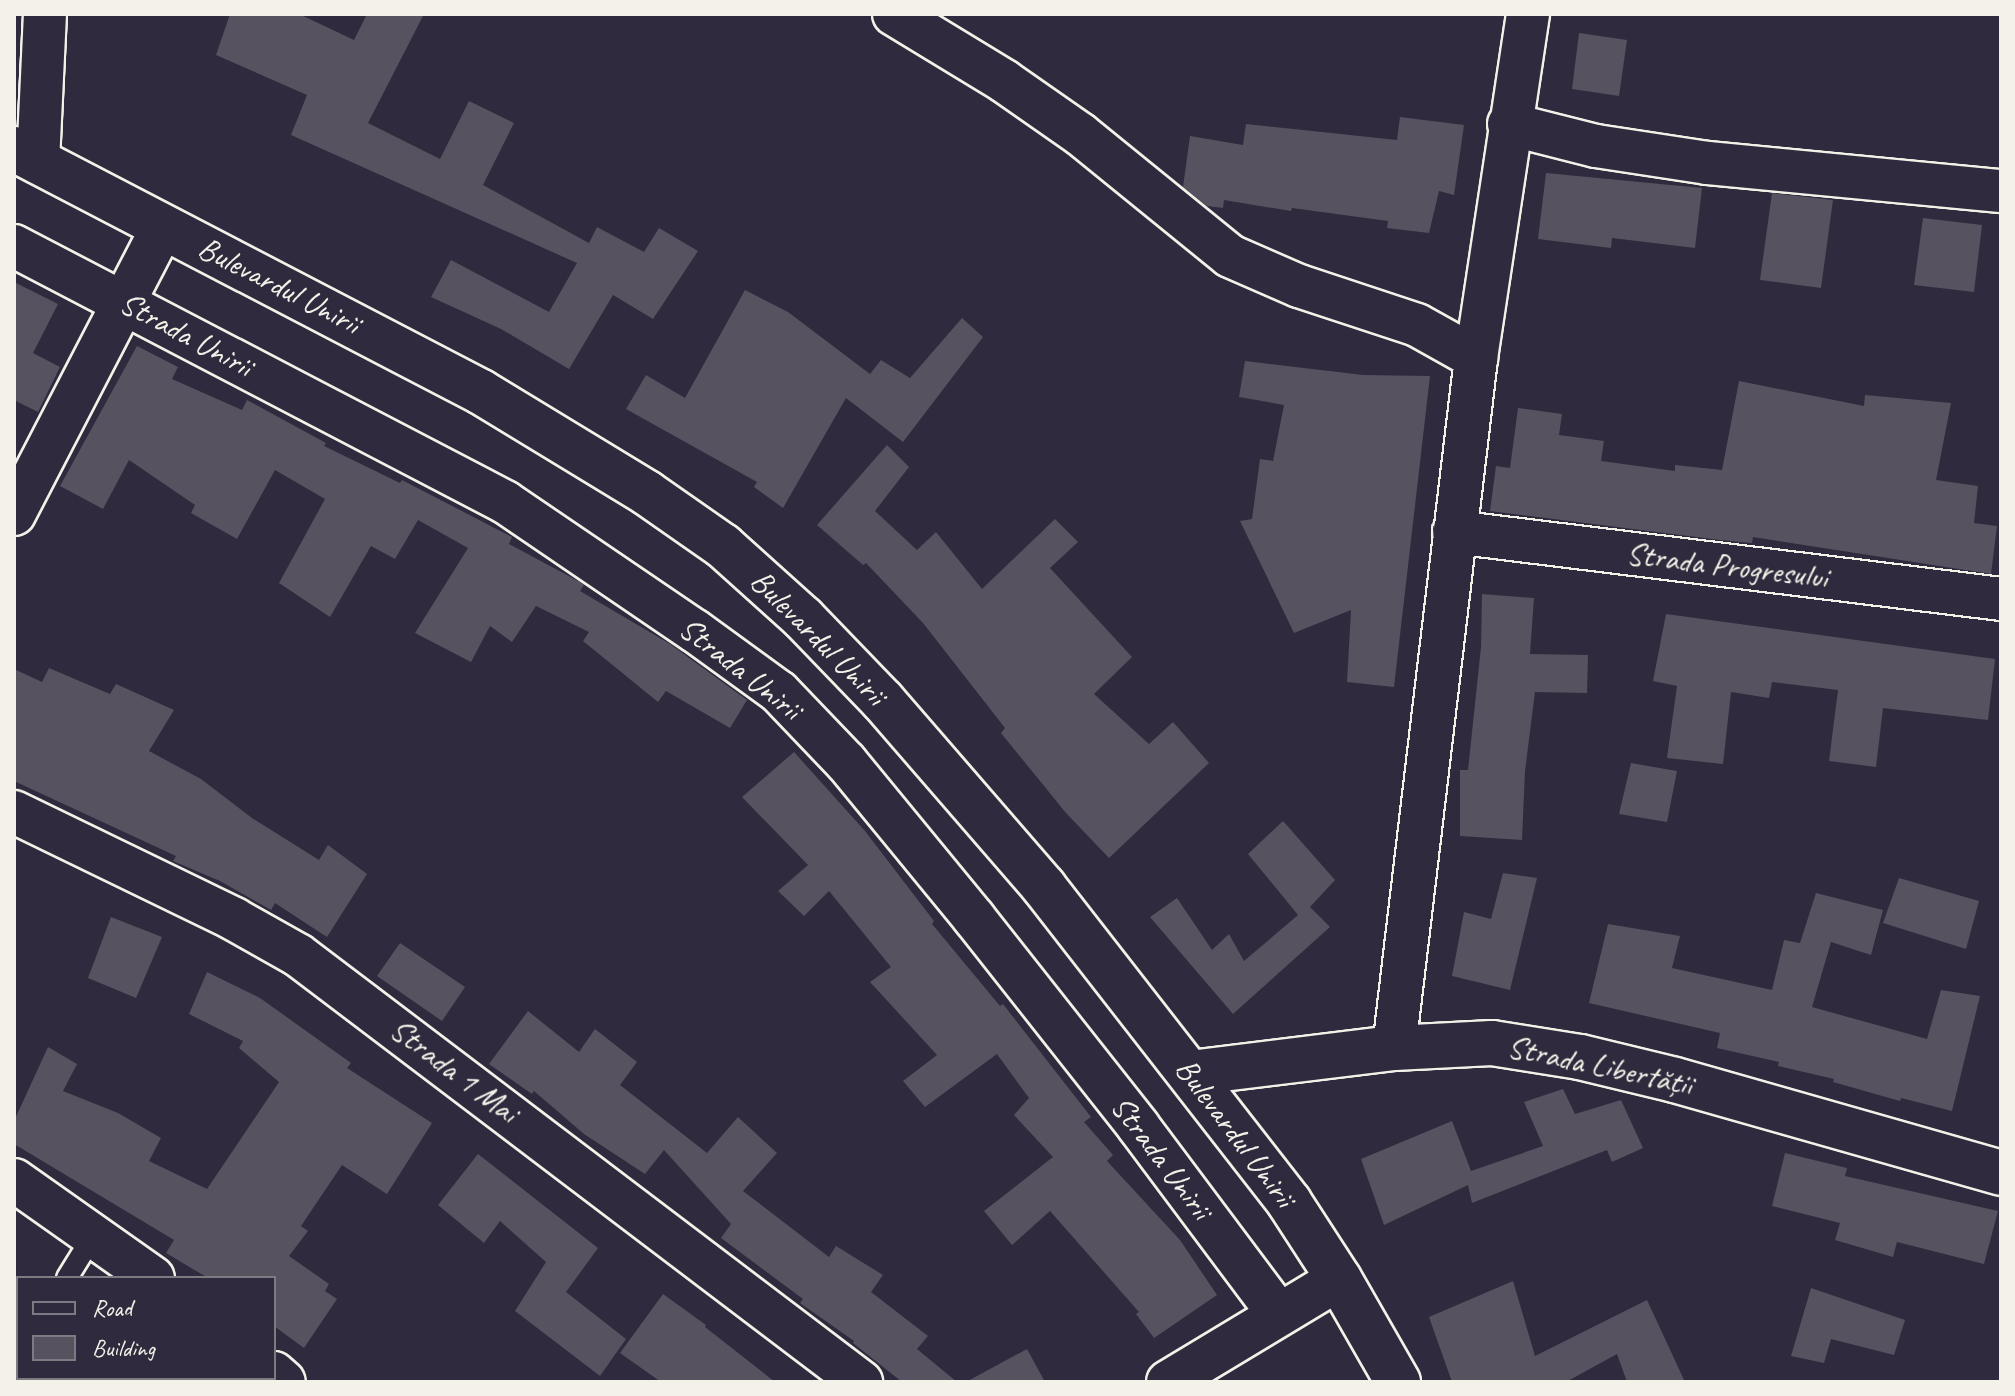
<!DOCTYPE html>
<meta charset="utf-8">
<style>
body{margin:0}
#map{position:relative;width:2015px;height:1396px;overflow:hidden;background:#2f2a3d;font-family:Caveat,sans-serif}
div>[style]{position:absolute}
.building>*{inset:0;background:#56525f}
.roads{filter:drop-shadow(2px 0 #f4f1e8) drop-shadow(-2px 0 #f4f1e8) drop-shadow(0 2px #f4f1e8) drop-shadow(0 -2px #f4f1e8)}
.service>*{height:20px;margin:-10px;padding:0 10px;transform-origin:10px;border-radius:10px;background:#2f2a3d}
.minor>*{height:42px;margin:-21px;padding:0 21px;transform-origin:21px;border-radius:21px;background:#2f2a3d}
.tertiary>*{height:44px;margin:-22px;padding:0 22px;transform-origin:22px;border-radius:22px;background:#2f2a3d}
.primary>*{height:44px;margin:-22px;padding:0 22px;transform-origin:22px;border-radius:22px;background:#2f2a3d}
span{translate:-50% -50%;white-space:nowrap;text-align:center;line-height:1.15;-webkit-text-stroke:6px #2f2a3d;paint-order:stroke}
.street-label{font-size:32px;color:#f4f1e8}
.frame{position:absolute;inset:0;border:16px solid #f4f1e8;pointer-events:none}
.legend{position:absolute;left:16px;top:1276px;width:260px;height:104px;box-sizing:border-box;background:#2f2a3d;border:2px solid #7e7a81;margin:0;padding:10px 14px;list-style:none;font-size:24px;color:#f4f1e8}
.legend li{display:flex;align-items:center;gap:16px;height:40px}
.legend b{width:40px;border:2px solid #7e7a81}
</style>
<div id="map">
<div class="building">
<i style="clip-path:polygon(230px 14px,299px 14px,354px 40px,367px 14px,424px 14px,368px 123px,440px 159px,469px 101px,514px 123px,483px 185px,589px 243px,597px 227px,644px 252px,659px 228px,698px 251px,653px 319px,613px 295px,569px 369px,501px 329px,431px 297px,451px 260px,549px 312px,577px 263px,291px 135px,307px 95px,216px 55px)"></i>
<i style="clip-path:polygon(1579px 33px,1627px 40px,1619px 96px,1572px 89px)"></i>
<i style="clip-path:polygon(1400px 117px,1464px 125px,1454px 195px,1439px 191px,1429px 233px,1387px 228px,1388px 221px,1292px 208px,1291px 211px,1224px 200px,1223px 208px,1207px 206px,1183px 187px,1190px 136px,1243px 145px,1246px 124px,1397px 140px)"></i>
<i style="clip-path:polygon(1546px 173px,1702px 188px,1695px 248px,1612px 238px,1611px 248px,1538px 239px)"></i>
<i style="clip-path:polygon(1772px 193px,1833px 200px,1821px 288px,1760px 280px)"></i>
<i style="clip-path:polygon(1923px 218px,1982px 225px,1974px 292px,1914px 285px)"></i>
<i style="clip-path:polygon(14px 282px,58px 304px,33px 353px,60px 367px,38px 412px,14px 400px)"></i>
<i style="clip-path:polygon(745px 290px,788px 312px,870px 374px,881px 360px,910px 378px,962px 318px,983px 337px,903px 442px,846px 398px,783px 508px,754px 487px,757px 482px,626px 409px,646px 375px,685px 398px)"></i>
<i style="clip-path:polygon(137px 346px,178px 367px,172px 379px,242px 410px,247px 400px,326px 443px,324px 446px,400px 483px,402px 480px,512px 537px,509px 544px,580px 582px,584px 585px,580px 591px,670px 644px,747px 700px,730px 728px,666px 691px,658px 702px,583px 641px,589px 632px,536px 606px,512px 642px,490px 626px,471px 662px,415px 633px,468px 548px,418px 520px,395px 559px,371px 546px,330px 617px,279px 583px,325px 499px,275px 470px,237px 539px,191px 513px,195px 505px,129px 460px,103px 509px,60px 486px)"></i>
<i style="clip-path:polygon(1245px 361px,1363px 375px,1430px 376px,1394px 687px,1347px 682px,1351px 610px,1294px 633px,1240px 521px,1252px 519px,1260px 459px,1273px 461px,1284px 405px,1239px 397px)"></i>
<i style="clip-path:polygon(1739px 381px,1864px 406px,1865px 395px,1951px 403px,1936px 480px,1978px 486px,1974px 523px,1997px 526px,1991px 574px,1753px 537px,1752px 543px,1720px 540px,1490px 511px,1496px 466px,1510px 468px,1518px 408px,1562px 414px,1559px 435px,1604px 441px,1601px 461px,1675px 471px,1675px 465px,1722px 470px)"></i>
<i style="clip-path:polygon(887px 445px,909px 467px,875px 511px,917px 550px,936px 532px,982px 589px,1055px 519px,1078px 542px,1050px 568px,1132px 657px,1094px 694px,1149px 744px,1173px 722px,1209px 763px,1109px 858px,1066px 813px,1001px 733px,1005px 728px,923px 623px,866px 563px,863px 565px,817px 525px)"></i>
<i style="clip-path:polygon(1482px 594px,1534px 598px,1530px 654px,1588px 655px,1587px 693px,1535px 692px,1525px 771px,1522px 840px,1460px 836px,1460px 770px,1468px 770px,1481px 647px)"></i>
<i style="clip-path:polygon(1666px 614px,1995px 659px,1988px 720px,1883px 708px,1876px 767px,1829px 761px,1838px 690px,1772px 682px,1769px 698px,1731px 692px,1723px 764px,1667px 758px,1677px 686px,1653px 681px)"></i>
<i style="clip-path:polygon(49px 668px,110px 694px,116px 684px,174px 710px,149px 751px,201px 779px,252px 818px,319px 860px,328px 845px,367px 874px,327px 937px,275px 903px,271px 910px,220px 881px,173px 861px,176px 856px,14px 781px,14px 669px,42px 682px)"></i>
<i style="clip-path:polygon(794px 752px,865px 831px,934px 921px,932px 924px,1000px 1006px,1003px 1004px,1091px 1117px,1084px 1122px,1113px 1155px,1107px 1161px,1180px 1240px,1217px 1295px,1154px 1338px,1136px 1314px,1139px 1312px,1050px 1211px,1012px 1245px,984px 1211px,1053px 1157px,1014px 1115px,1029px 1098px,997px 1054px,925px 1107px,903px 1081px,937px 1055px,870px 982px,891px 967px,829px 891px,804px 916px,778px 891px,808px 865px,742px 797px)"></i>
<i style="clip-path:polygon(1631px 763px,1677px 771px,1667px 822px,1619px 814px)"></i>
<i style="clip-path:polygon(1283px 821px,1335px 880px,1310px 907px,1330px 927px,1233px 1014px,1150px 917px,1177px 898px,1212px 950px,1229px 934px,1244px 961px,1298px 915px,1248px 854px)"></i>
<i style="clip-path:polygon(1503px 873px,1537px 878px,1510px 990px,1452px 976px,1464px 912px,1491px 919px)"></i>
<i style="clip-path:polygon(1899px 878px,1979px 901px,1966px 949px,1883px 923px)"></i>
<i style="clip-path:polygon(1816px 893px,1883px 910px,1871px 955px,1831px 942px,1812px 1007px,1927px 1039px,1941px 990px,1980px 996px,1952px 1111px,1901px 1098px,1900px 1101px,1833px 1082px,1834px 1079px,1778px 1066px,1779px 1062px,1717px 1048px,1720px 1033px,1589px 1003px,1608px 924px,1680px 936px,1672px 968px,1772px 990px,1784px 940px,1800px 943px)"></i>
<i style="clip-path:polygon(111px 917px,162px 937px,136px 998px,88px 978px)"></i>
<i style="clip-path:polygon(400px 943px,465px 987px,442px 1021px,377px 976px)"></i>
<i style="clip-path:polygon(207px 972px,260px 998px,351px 1063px,347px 1068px,432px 1123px,387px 1194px,342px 1165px,301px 1226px,308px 1231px,289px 1256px,329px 1284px,325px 1291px,337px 1299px,304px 1348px,274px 1326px,274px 1278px,208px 1278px,166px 1253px,174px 1240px,14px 1144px,14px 1121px,48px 1047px,77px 1064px,63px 1091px,118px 1113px,161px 1138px,149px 1161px,207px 1189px,279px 1082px,239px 1048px,243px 1041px,189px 1014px)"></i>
<i style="clip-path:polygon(528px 1011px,579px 1052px,595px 1029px,637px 1062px,620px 1085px,707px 1153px,738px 1117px,777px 1153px,743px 1191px,829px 1257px,836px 1246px,883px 1275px,871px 1292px,928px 1336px,917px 1349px,957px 1382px,902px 1382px,853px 1343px,854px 1341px,800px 1303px,803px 1299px,721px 1238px,731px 1224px,664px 1150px,645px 1174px,584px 1134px,534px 1091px,532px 1094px,489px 1064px)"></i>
<i style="clip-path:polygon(1563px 1089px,1575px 1114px,1621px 1100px,1643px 1148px,1612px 1162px,1607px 1150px,1472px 1203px,1468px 1185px,1384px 1225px,1361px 1159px,1452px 1121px,1471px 1171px,1543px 1146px,1524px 1102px)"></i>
<i style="clip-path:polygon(1785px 1153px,1847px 1168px,1845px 1176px,1998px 1211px,1984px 1264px,1897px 1242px,1893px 1257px,1835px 1240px,1840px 1223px,1772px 1206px)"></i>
<i style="clip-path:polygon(478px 1154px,598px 1248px,566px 1292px,626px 1339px,600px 1376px,515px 1311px,546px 1262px,500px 1221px,484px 1243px,438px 1205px)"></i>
<i style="clip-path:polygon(1513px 1281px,1535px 1356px,1647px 1300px,1685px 1382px,1627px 1382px,1617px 1354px,1566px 1382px,1452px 1382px,1429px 1317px)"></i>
<i style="clip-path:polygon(1811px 1288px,1905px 1320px,1894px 1355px,1831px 1339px,1824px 1363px,1791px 1356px)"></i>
<i style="clip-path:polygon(663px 1294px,706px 1325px,705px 1327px,775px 1382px,661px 1382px,620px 1353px)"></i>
<i style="clip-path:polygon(1027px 1349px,1045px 1382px,966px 1382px)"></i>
</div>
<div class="roads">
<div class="service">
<i style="left:67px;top:1278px;width:49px;rotate:-58.2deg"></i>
<i style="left:14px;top:1363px;width:8px;rotate:-60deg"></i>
</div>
<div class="minor">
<i style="left:894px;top:14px;width:129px;rotate:31.3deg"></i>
<i style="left:1004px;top:81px;width:93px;rotate:34.9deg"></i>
<i style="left:1080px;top:134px;width:193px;rotate:39.1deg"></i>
<i style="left:1230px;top:256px;width:75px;rotate:23.5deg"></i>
<i style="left:1299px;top:286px;width:124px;rotate:18.3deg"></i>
<i style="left:1417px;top:325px;width:68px;rotate:29.2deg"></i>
<i style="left:1509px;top:124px;width:90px;rotate:14.2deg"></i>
<i style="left:1596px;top:146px;width:113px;rotate:8.6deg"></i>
<i style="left:1708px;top:163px;width:294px;rotate:5.5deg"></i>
<i style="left:38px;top:162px;width:148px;rotate:-87.3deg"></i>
<i style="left:14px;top:246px;width:554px;rotate:27.54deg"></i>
<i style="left:505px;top:502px;width:230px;rotate:34.2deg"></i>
<i style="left:695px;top:631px;width:104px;rotate:36deg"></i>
<i style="left:779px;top:692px;width:97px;rotate:46.3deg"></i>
<i style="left:846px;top:762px;width:202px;rotate:50.6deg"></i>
<i style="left:974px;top:918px;width:265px;rotate:51.7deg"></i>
<i style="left:1138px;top:1126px;width:234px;rotate:53.2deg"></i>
<i style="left:14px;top:514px;width:324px;rotate:-62.6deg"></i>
<i style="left:1454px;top:532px;width:551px;rotate:6.98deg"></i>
<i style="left:14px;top:812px;width:245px;rotate:25.9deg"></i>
<i style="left:234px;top:919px;width:73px;rotate:29.4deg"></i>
<i style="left:298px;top:955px;width:707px;rotate:37.18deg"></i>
<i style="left:1394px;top:1048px;width:695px;rotate:-83.22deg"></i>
<i style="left:1476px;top:358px;width:348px;rotate:-81.4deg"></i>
<i style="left:14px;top:1180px;width:170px;rotate:35.2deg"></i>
<i style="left:274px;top:1373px;width:13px;rotate:42deg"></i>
<i style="left:1168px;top:1382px;width:200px;rotate:-31.1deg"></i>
</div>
<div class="tertiary">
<i style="left:1190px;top:1073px;width:206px;rotate:-7deg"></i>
<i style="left:1394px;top:1048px;width:98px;rotate:-2.9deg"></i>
<i style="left:1492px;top:1043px;width:89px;rotate:9deg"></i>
<i style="left:1580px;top:1057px;width:98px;rotate:13.6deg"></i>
<i style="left:1675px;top:1080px;width:339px;rotate:15.9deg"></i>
</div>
<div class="primary">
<i style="left:14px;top:149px;width:526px;rotate:27.49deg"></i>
<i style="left:481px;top:392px;width:194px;rotate:31.3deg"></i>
<i style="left:647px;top:493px;width:93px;rotate:34.9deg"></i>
<i style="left:723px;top:546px;width:108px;rotate:42deg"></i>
<i style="left:803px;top:618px;width:115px;rotate:46.1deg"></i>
<i style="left:883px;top:701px;width:246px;rotate:49.1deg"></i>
<i style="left:1044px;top:887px;width:399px;rotate:52.1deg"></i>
<i style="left:1289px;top:1202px;width:92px;rotate:57deg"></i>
<i style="left:1339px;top:1279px;width:119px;rotate:60.2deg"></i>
</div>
</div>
<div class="street-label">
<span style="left:279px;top:286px;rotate:27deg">Bulevardul Unirii</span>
<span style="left:186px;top:335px;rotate:28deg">Strada Unirii</span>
<span style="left:1727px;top:566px;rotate:7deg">Strada Progresului</span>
<span style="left:818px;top:638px;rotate:45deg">Bulevardul Unirii</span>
<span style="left:740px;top:669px;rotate:38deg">Strada Unirii</span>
<span style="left:1600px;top:1066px;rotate:12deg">Strada Libertății</span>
<span style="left:454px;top:1071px;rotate:37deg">Strada 1 Mai</span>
<span style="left:1235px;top:1133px;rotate:53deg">Bulevardul Unirii</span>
<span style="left:1161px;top:1158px;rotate:53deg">Strada Unirii</span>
</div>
<div class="frame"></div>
<ul class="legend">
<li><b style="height:10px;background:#2f2a3d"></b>Road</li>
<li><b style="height:22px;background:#56525f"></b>Building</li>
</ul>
</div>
